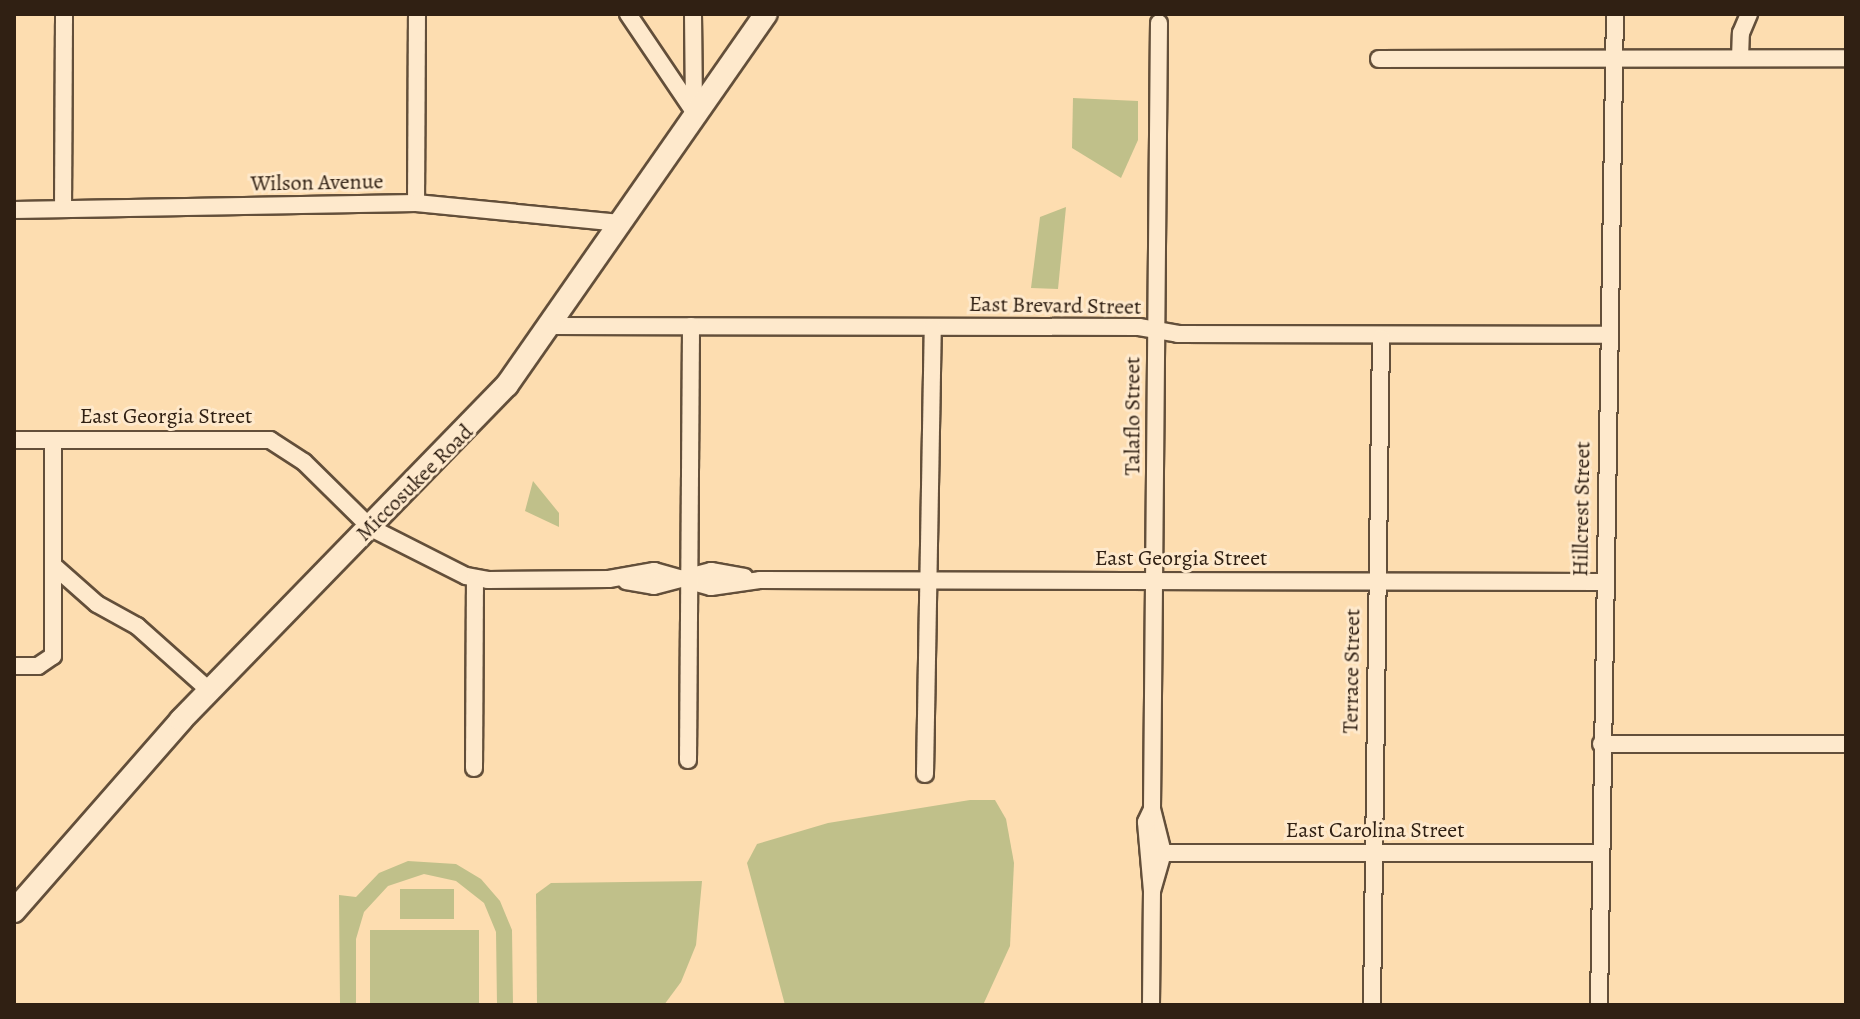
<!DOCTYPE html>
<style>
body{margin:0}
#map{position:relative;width:1860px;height:1019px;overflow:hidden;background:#fdddb0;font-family:Alegreya,serif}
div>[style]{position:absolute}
.green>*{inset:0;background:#c0c08a}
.roads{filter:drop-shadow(2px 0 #634f3a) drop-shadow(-2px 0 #634f3a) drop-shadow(0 2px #634f3a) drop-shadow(0 -2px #634f3a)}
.street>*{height:16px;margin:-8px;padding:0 8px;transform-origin:8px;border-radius:8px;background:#fee9cc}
.secondary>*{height:22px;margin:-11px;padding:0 11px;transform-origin:11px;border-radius:11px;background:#fee9cc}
span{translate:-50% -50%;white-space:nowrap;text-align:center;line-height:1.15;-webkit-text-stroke:6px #fee9cc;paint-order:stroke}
.street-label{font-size:22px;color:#302013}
.frame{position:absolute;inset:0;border:16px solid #302013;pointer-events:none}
</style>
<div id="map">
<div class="green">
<i style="clip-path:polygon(1073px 98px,1138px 101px,1138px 140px,1121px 178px,1072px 148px)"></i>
<i style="clip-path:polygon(1066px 207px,1058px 289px,1031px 288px,1040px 217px)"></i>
<i style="clip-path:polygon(533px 481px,559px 513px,559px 527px,525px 511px)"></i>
<i style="clip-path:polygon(970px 800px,995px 800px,1006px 819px,1014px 863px,1010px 946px,983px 1005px,785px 1005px,747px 863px,757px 844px,828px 823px)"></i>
<i style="clip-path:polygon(408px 861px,456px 864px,481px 879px,500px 901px,512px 930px,513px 1005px,497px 1005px,496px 932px,484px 903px,456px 881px,424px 874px,388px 886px,364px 912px,356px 939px,356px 1005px,340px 1005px,339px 895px,356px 897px,379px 873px)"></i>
<i style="clip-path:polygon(702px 881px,696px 945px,681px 982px,664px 1005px,537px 1005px,536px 894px,551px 883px)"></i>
<i style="clip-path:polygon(400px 889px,454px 889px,454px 919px,400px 919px)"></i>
<i style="clip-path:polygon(370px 930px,479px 930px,479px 1005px,370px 1005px)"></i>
</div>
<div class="roads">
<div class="street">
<i style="left:628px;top:14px;width:118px;rotate:56deg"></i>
<i style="left:693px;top:14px;width:97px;rotate:89.4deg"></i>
<i style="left:1740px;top:58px;width:25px;rotate:-88deg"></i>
<i style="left:1741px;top:33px;width:21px;rotate:-67deg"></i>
<i style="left:1379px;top:59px;width:467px;rotate:-0.1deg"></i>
<i style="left:416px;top:203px;width:189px;rotate:-89.7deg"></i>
<i style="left:63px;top:209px;width:195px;rotate:-89.7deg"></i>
<i style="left:14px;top:210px;width:402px;rotate:-1deg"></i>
<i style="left:416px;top:203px;width:205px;rotate:5.6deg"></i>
<i style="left:550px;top:326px;width:589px;rotate:0.1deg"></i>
<i style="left:1139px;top:327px;width:40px;rotate:10deg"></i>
<i style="left:1178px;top:334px;width:428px;rotate:0.1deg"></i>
<i style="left:14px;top:440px;width:256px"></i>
<i style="left:270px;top:440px;width:40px;rotate:32.9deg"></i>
<i style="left:304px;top:462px;width:94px;rotate:44.6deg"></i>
<i style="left:371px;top:528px;width:106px;rotate:26.8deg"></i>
<i style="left:466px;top:576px;width:22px;rotate:10deg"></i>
<i style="left:488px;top:580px;width:121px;rotate:-0.5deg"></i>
<i style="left:609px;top:579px;width:46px;rotate:-10.1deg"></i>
<i style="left:654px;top:571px;width:59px;rotate:15.7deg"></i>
<i style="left:711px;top:587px;width:49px;rotate:-8.1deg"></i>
<i style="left:760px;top:580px;width:843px;rotate:0.14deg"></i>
<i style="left:54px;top:566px;width:57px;rotate:41.5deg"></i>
<i style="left:97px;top:604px;width:46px;rotate:28.8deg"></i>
<i style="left:137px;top:626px;width:98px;rotate:41.7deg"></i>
<i style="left:626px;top:581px;width:28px;rotate:10deg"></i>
<i style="left:654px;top:586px;width:59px;rotate:-14.7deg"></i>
<i style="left:711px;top:571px;width:34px;rotate:10deg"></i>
<i style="left:14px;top:666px;width:24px"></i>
<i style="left:38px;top:666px;width:18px;rotate:-34deg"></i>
<i style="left:53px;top:656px;width:216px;rotate:-90deg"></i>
<i style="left:1601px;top:744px;width:245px"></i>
<i style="left:688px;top:760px;width:434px;rotate:-89.6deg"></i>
<i style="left:474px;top:768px;width:190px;rotate:-89.7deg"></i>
<i style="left:925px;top:774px;width:447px;rotate:-89deg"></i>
<i style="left:1150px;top:853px;width:450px"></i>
<i style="left:1152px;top:891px;width:40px;rotate:-74deg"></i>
<i style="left:1163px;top:853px;width:45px;rotate:-104deg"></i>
<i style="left:1152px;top:809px;width:786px;rotate:-89.49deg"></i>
<i style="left:1151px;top:1005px;width:114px;rotate:-89.5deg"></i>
<i style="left:1152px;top:891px;width:69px;rotate:-95deg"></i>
<i style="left:1146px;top:822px;width:14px;rotate:-65deg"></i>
<i style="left:1372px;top:1005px;width:667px;rotate:-89.23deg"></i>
<i style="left:1599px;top:1005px;width:991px;rotate:-89.08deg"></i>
</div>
<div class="secondary">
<i style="left:14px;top:911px;width:254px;rotate:-48.8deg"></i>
<i style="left:181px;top:720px;width:467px;rotate:-45.8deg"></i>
<i style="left:507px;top:385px;width:452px;rotate:-55.1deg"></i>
</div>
</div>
<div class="street-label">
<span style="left:317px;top:183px;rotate:-1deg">Wilson Avenue</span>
<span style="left:1055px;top:306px;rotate:1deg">East Brevard Street</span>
<span style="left:1133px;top:416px;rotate:-90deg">Talaflo Street</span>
<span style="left:166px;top:417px">East Georgia Street</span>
<span style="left:415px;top:483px;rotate:-45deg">Miccosukee Road</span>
<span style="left:1582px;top:509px;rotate:-89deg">Hillcrest Street</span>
<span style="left:1181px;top:559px">East Georgia Street</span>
<span style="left:1352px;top:671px;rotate:-89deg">Terrace Street</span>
<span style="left:1375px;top:831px">East Carolina Street</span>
</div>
<div class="frame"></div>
</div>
